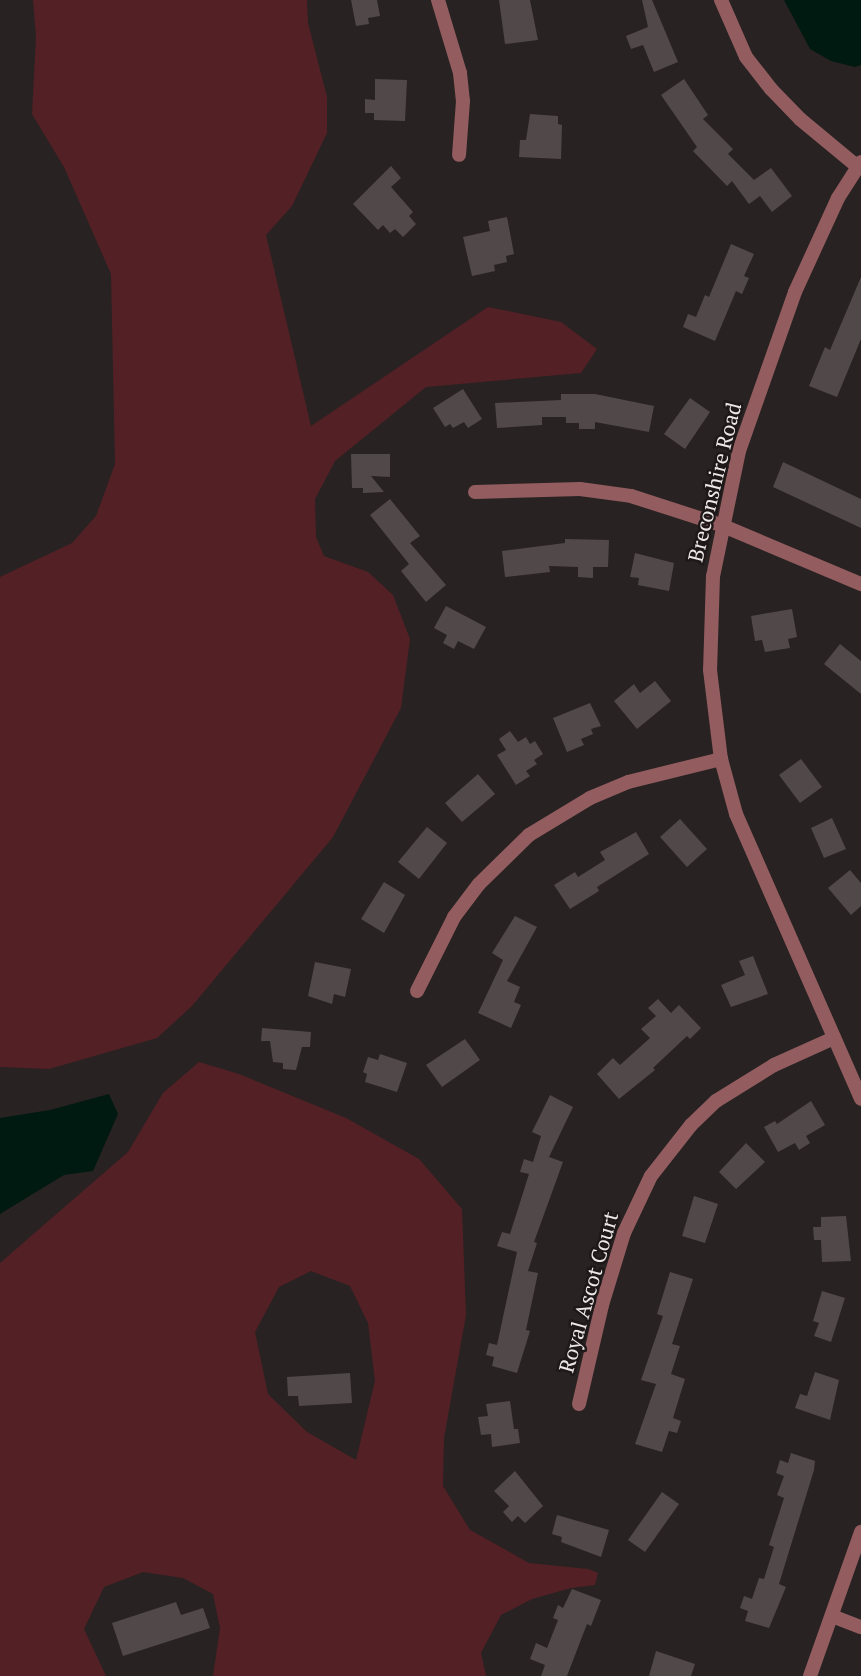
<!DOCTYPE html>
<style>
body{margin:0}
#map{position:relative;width:861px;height:1676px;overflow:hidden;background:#292222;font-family:"PT Serif",serif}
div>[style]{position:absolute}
.green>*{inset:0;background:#532025}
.water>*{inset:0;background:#001a12}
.building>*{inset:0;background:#514949}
.minor>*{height:14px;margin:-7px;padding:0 7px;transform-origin:7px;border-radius:7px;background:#935d60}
span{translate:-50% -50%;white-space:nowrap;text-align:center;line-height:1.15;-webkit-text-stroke:5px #1f1819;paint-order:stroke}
.street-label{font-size:21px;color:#ede8e8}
</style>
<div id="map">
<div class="green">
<i style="clip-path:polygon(33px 0,307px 0,308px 23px,327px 97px,327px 133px,292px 206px,266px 235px,311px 426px,488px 307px,561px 322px,597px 349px,581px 373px,426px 387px,335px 461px,315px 499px,316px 537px,324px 556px,368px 572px,393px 595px,410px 639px,401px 708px,333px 837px,192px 1006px,157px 1038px,49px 1069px,0 1067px,0 577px,72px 543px,96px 516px,115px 464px,111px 274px,64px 167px,32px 114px,36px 37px)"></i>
<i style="clip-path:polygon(evenodd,199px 1062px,239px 1074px,346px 1118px,419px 1159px,462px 1209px,466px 1315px,444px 1438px,443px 1486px,470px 1530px,529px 1563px,588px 1569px,598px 1573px,595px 1585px,571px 1588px,532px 1599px,501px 1615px,481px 1653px,486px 1676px,213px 1676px,220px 1628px,213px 1594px,183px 1578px,143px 1572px,104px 1587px,84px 1629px,106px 1676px,0 1676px,0 1263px,128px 1152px,163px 1093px,199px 1062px,311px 1271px,350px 1286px,368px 1323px,375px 1381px,356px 1460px,307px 1432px,268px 1394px,255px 1332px,279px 1287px,311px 1271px)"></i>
</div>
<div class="water">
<i style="clip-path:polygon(784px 0,861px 0,861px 65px,855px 67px,831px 61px,810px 49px)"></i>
<i style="clip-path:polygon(109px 1094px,118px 1114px,93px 1171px,64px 1175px,0 1214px,0 1118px,50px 1110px)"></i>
</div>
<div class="building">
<i style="clip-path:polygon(351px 0,377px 0,380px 16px,368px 18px,369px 24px,356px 26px)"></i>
<i style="clip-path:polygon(499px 0,530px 0,538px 40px,505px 44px)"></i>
<i style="clip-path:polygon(642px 0,652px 0,678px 62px,654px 72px,643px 45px,631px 49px,626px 36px,648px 27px)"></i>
<i style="clip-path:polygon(375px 79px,407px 80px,405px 121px,374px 120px,374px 113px,365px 113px,365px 99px,375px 100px)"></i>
<i style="clip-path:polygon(684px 79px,708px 115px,703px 119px,733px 149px,728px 154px,754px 180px,771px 168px,792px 196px,772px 212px,760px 196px,749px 204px,732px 181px,727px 186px,693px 151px,697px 147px,661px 95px)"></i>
<i style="clip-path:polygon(530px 114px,558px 116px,558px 124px,562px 125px,561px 159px,519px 157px,520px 140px,526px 140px)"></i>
<i style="clip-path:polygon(391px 166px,401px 178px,391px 187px,413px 212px,409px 216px,416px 224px,403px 237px,395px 229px,390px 233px,383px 225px,378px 230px,353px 204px)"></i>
<i style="clip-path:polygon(507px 217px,514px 254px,506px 256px,507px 262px,494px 265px,495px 271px,472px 276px,463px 237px,490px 231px,488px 221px)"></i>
<i style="clip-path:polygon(731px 244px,754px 254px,744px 276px,749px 278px,742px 294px,736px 291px,715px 341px,683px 327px,688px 314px,696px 317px,705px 295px,709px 297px)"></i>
<i style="clip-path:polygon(861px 277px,861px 339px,837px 397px,809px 386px,825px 347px,830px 350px)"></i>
<i style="clip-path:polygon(463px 389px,482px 419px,468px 428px,464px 422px,453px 428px,450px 424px,445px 427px,433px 408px)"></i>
<i style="clip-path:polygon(561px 394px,595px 394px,654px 406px,649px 432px,595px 422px,595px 429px,579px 429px,579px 423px,566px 423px,566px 417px,542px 417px,542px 425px,497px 428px,495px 403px,561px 400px)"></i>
<i style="clip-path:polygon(690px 398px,710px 412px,685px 449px,664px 434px)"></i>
<i style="clip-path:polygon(351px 454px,390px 454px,390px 477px,371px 476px,384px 492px,363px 493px,363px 488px,352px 488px)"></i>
<i style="clip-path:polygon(783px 462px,861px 499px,861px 528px,773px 487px)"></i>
<i style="clip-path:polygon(390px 499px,420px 536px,410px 543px,446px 585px,426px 602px,401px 571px,409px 564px,370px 515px)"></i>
<i style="clip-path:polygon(565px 539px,609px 540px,608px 567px,593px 567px,593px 578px,578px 577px,578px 567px,549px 566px,550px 572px,505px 577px,502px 551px,565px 543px)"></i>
<i style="clip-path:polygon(635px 553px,674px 563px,669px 591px,638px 585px,639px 578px,630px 577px)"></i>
<i style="clip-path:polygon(446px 606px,486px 627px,474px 649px,458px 641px,454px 649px,443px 643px,447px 635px,434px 628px)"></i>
<i style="clip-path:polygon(792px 609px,797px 637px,788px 639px,790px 648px,765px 652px,762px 640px,755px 641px,751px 616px)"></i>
<i style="clip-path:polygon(840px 644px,861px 661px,861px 694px,824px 664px)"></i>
<i style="clip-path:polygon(655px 681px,671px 701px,637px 729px,614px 701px,634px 684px,640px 693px)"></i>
<i style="clip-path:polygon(590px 703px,601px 726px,591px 729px,593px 734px,581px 739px,584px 745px,567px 752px,553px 718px)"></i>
<i style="clip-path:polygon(510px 731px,518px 742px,526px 737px,530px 744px,535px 741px,543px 754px,534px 760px,537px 764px,526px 771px,530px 776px,516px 785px,497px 755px,506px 750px,499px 739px)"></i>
<i style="clip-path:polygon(801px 759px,822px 787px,800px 803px,779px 775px)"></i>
<i style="clip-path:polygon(478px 774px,495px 794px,462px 822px,445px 803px)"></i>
<i style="clip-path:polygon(832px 818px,846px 849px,824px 858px,811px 828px)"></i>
<i style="clip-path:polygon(680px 819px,707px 849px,687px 867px,660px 837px)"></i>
<i style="clip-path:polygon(427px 827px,447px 843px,419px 879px,398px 862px)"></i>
<i style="clip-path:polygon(636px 832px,649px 854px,597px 887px,599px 891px,570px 909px,554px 885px,575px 872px,578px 877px,605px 860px,600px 852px)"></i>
<i style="clip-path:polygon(850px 870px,861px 883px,861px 906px,851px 915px,828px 888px)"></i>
<i style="clip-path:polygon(384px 882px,405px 895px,384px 933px,361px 919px)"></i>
<i style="clip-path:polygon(515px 916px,537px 927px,507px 981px,520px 987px,514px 1002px,521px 1005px,511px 1028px,478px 1013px,503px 960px,492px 953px)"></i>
<i style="clip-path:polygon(753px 956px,768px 994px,731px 1007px,721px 985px,745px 975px,739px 961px)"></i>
<i style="clip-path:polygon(315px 962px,351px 969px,345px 997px,334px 994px,332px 1004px,308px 996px)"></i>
<i style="clip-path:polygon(658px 999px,671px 1013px,679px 1005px,701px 1028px,690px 1039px,687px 1036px,653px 1068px,655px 1070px,619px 1099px,597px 1074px,613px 1058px,620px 1065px,650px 1038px,641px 1029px,656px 1016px,648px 1008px)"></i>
<i style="clip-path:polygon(262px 1028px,311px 1032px,310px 1047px,302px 1047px,296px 1070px,283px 1069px,283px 1063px,273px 1062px,270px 1041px,261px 1041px)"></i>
<i style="clip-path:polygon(465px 1039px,480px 1060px,442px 1087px,426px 1065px)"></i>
<i style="clip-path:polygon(380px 1054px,407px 1063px,397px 1092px,365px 1082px,367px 1074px,363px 1072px,368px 1057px,378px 1060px)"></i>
<i style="clip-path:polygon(550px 1095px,573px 1107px,549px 1157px,563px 1162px,534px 1242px,537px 1243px,528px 1271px,538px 1273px,526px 1330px,530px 1331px,517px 1373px,492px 1366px,494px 1357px,486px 1355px,489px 1343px,497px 1345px,517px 1252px,497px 1246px,502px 1232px,510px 1234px,529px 1174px,520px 1172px,524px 1159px,533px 1162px,541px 1136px,532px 1132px)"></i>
<i style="clip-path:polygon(811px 1101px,825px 1125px,806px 1136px,810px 1143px,799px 1150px,795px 1143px,778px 1152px,764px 1127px,775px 1121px,777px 1124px)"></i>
<i style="clip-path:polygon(746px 1143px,765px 1162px,736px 1189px,719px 1172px)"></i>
<i style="clip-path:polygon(694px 1196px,718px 1204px,705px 1243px,682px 1236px)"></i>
<i style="clip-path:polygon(846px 1216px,851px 1261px,822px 1262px,821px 1240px,814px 1240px,813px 1227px,821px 1227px,821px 1217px)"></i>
<i style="clip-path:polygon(670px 1272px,693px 1279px,672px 1344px,680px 1346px,671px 1374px,685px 1379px,673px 1418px,681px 1421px,677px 1433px,669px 1431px,662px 1452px,635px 1444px,656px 1384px,641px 1380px,663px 1316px,657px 1314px)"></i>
<i style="clip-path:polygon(822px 1291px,845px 1298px,831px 1342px,814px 1336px,819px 1323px,813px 1321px)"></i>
<i style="clip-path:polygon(815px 1372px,839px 1380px,830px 1420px,795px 1408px,800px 1394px,807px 1396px)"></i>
<i style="clip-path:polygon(350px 1373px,352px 1403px,299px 1406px,298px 1396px,288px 1396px,287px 1377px)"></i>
<i style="clip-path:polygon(510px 1401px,514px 1429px,518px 1429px,520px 1443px,492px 1447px,491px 1434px,481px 1435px,478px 1417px,488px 1416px,486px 1404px)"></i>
<i style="clip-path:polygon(791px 1453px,815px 1461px,814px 1470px,779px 1584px,786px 1587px,769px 1628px,745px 1621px,748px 1611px,740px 1608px,744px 1596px,752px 1599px,759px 1578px,764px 1579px,774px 1547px,769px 1545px,784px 1498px,777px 1495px,784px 1476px,776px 1473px,780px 1460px,788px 1463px)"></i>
<i style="clip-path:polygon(515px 1471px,543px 1506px,525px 1523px,518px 1516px,512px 1522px,503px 1512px,509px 1506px,494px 1491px)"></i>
<i style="clip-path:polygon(662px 1492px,679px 1504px,645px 1552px,628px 1540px)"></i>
<i style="clip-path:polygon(557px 1515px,609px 1530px,601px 1557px,561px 1542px,562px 1537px,552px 1534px)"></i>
<i style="clip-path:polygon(572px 1589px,601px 1600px,591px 1626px,587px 1624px,567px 1676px,541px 1676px,545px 1665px,530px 1659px,536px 1643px,547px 1648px,558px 1620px,553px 1618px,558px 1605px,563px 1608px)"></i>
<i style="clip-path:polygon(176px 1602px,181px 1615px,203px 1608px,210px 1628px,123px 1656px,112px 1623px)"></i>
<i style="clip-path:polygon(656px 1651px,695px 1664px,691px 1676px,649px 1676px)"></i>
</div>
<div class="minor">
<i style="left:438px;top:0;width:76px;rotate:73.2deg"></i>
<i style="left:460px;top:73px;width:28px;rotate:84deg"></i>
<i style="left:463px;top:101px;width:54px;rotate:94.2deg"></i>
<i style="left:721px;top:0;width:62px;rotate:66.3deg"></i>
<i style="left:746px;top:57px;width:41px;rotate:52deg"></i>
<i style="left:771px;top:89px;width:42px;rotate:46deg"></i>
<i style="left:800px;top:119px;width:75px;rotate:39.6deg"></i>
<i style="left:861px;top:162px;width:43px;rotate:122.6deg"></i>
<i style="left:838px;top:198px;width:103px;rotate:114.6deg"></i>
<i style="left:795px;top:292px;width:169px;rotate:109.4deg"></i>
<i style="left:739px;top:451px;width:128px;rotate:101.7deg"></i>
<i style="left:713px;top:576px;width:94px;rotate:91.8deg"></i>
<i style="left:710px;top:670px;width:90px;rotate:83deg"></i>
<i style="left:721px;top:759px;width:57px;rotate:74.7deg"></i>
<i style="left:736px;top:814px;width:311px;rotate:66.3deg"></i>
<i style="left:475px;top:492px;width:105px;rotate:-1.6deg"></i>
<i style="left:580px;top:489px;width:51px;rotate:7.8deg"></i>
<i style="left:631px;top:496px;width:95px;rotate:17.9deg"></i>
<i style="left:721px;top:525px;width:152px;rotate:22.9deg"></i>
<i style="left:417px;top:991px;width:83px;rotate:-63.4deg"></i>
<i style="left:454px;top:917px;width:41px;rotate:-52.9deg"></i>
<i style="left:479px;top:884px;width:70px;rotate:-44.4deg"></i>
<i style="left:529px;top:835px;width:71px;rotate:-31.2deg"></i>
<i style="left:590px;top:798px;width:41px;rotate:-22.8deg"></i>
<i style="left:628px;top:782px;width:96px;rotate:-13.9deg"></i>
<i style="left:579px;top:1404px;width:102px;rotate:-76.9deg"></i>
<i style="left:602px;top:1305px;width:75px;rotate:-73deg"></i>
<i style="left:624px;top:1233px;width:63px;rotate:-64.7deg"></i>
<i style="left:651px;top:1176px;width:65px;rotate:-51.9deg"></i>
<i style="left:691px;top:1125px;width:35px;rotate:-44deg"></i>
<i style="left:716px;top:1101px;width:68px;rotate:-31.8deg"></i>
<i style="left:774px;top:1065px;width:66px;rotate:-24.2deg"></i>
<i style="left:832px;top:1616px;width:31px;rotate:21deg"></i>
<i style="left:810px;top:1676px;width:153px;rotate:-70.5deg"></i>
</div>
<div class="street-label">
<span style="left:714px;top:482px;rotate:-76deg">Breconshire Road</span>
<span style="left:588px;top:1292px;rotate:-74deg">Royal Ascot Court</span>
</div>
</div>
